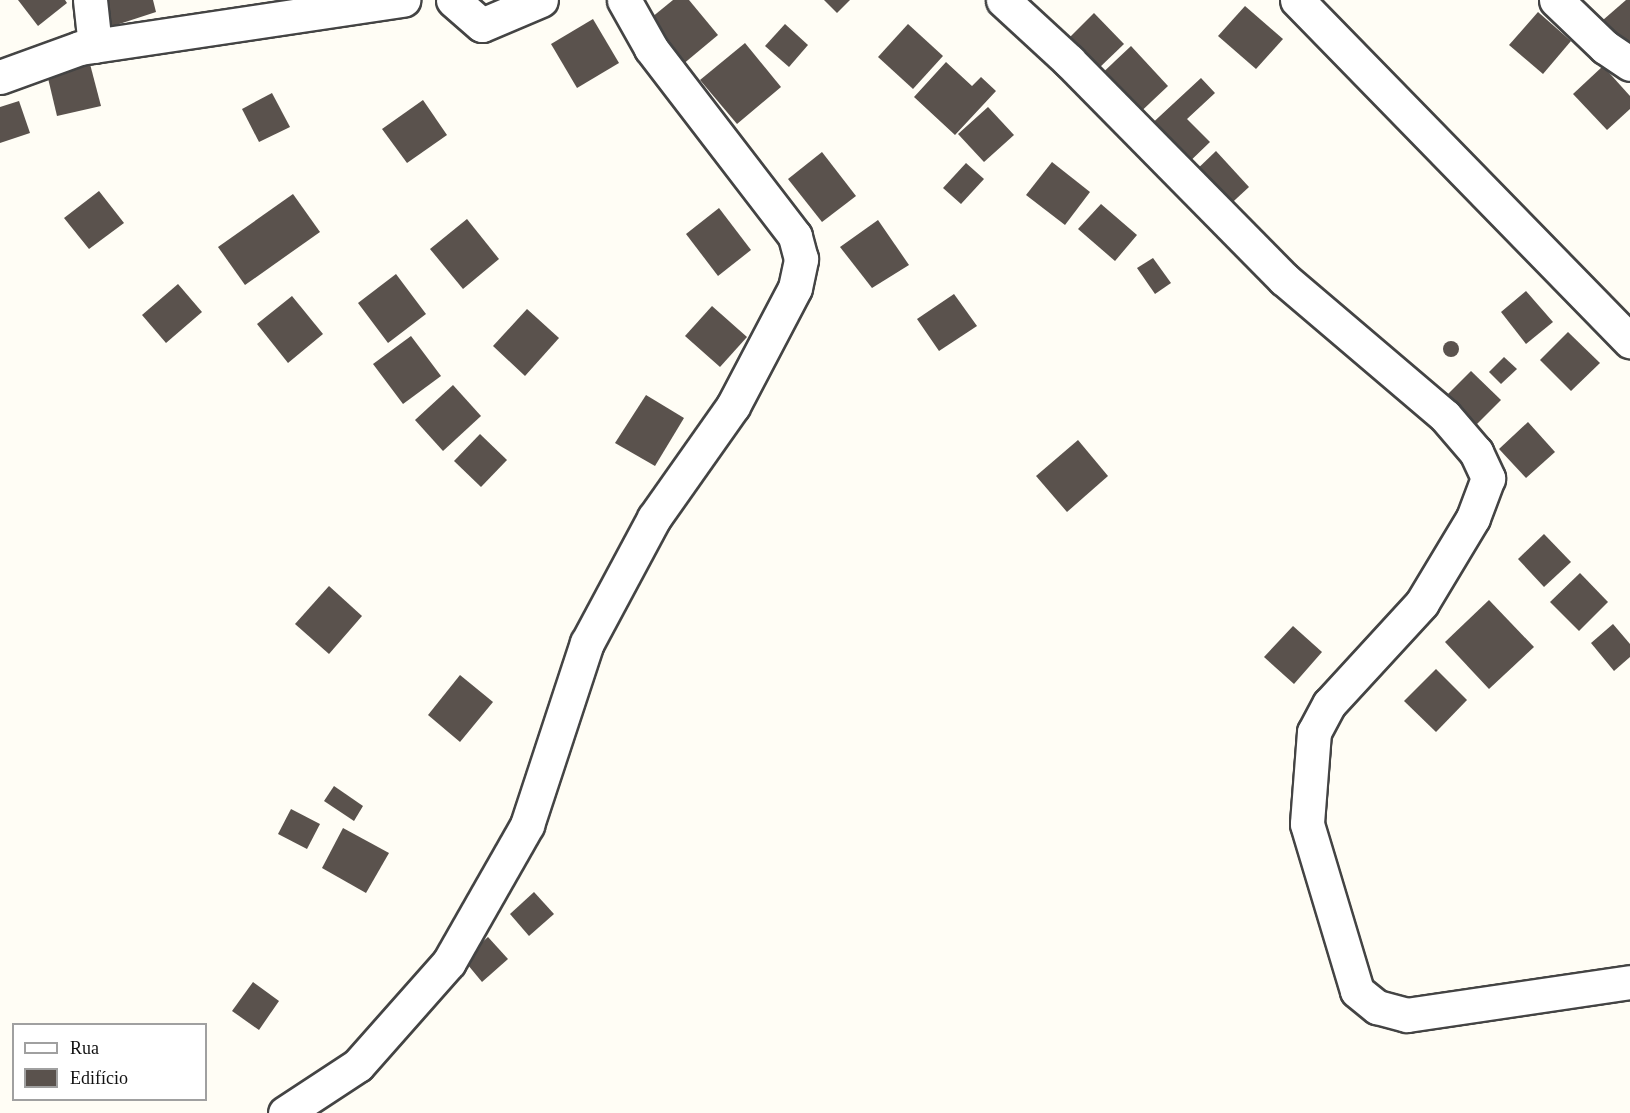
<!DOCTYPE html>
<meta charset="utf-8">
<style>
body{margin:0}
#map{position:relative;width:1630px;height:1113px;overflow:hidden;background:#fffdf5;font-family:Georgia,serif}
div>[style]{position:absolute}
.building>*{inset:0;background:#5a524d}
.round{border-radius:50%}
.roads{filter:drop-shadow(2px 0 #444) drop-shadow(-2px 0 #444) drop-shadow(0 2px #444) drop-shadow(0 -2px #444)}
.street>*{height:33px;margin:-16.5px;padding:0 16.5px;transform-origin:16.5px;border-radius:16.5px;background:#fff}
span{translate:-50% -50%;white-space:nowrap;text-align:center;line-height:1.15;-webkit-text-stroke:6px #fff;paint-order:stroke}
.legend{position:absolute;left:12px;top:1023px;width:195px;height:78px;box-sizing:border-box;background:#fff;border:2px solid #a0a0a0;margin:0;padding:8px 10px;list-style:none;font-size:18px;color:#111}
.legend li{display:flex;align-items:center;gap:12px;height:30px}
.legend b{width:30px;border:2px solid #a0a0a0}
</style>
<div id="map">
<div class="building">
<i style="clip-path:polygon(18px 0,65px 0,67px 3px,38px 26px)"></i>
<i style="clip-path:polygon(101px 0,153px 0,156px 12px,110px 27px)"></i>
<i style="clip-path:polygon(673px 0,689px 0,718px 35px,682px 65px,646px 22px)"></i>
<i style="clip-path:polygon(824px 0,850px 0,837px 13px)"></i>
<i style="clip-path:polygon(1626px 0,1630px 0,1630px 53px,1603px 20px)"></i>
<i style="clip-path:polygon(1245px 6px,1283px 39px,1256px 69px,1218px 36px)"></i>
<i style="clip-path:polygon(1538px 12px,1571px 41px,1543px 74px,1509px 45px)"></i>
<i style="clip-path:polygon(1094px 13px,1124px 44px,1098px 69px,1069px 38px)"></i>
<i style="clip-path:polygon(593px 19px,619px 63px,577px 88px,551px 44px)"></i>
<i style="clip-path:polygon(785px 24px,808px 45px,789px 67px,765px 46px)"></i>
<i style="clip-path:polygon(908px 24px,943px 56px,913px 89px,878px 57px)"></i>
<i style="clip-path:polygon(745px 43px,781px 87px,737px 124px,700px 80px)"></i>
<i style="clip-path:polygon(1131px 46px,1168px 86px,1133px 119px,1096px 79px)"></i>
<i style="clip-path:polygon(946px 62px,972px 86px,981px 77px,996px 91px,955px 135px,914px 97px)"></i>
<i style="clip-path:polygon(90px 64px,101px 106px,57px 116px,47px 74px)"></i>
<i style="clip-path:polygon(1603px 66px,1630px 96px,1630px 109px,1607px 130px,1573px 94px)"></i>
<i style="clip-path:polygon(1201px 78px,1215px 93px,1187px 119px,1210px 142px,1183px 168px,1146px 129px)"></i>
<i style="clip-path:polygon(272px 93px,290px 127px,259px 142px,242px 109px)"></i>
<i style="clip-path:polygon(423px 100px,447px 135px,407px 163px,382px 129px)"></i>
<i style="clip-path:polygon(19px 101px,30px 133px,0 143px,0 107px)"></i>
<i style="clip-path:polygon(988px 107px,1014px 135px,984px 162px,958px 134px)"></i>
<i style="clip-path:polygon(1216px 151px,1249px 187px,1223px 211px,1190px 176px)"></i>
<i style="clip-path:polygon(822px 152px,856px 196px,822px 222px,788px 179px)"></i>
<i style="clip-path:polygon(1052px 162px,1090px 192px,1065px 225px,1026px 195px)"></i>
<i style="clip-path:polygon(966px 163px,984px 179px,961px 204px,943px 188px)"></i>
<i style="clip-path:polygon(99px 191px,124px 223px,89px 249px,64px 218px)"></i>
<i style="clip-path:polygon(293px 194px,320px 232px,245px 285px,218px 247px)"></i>
<i style="clip-path:polygon(1101px 204px,1137px 235px,1115px 261px,1078px 229px)"></i>
<i style="clip-path:polygon(719px 208px,751px 250px,718px 276px,686px 234px)"></i>
<i style="clip-path:polygon(467px 219px,499px 259px,463px 289px,430px 249px)"></i>
<i style="clip-path:polygon(878px 220px,909px 265px,872px 288px,840px 247px)"></i>
<i style="clip-path:polygon(1153px 258px,1171px 283px,1155px 294px,1137px 268px)"></i>
<i style="clip-path:polygon(396px 274px,426px 314px,388px 343px,358px 303px)"></i>
<i style="clip-path:polygon(178px 284px,202px 312px,166px 343px,142px 315px)"></i>
<i style="clip-path:polygon(1526px 291px,1553px 322px,1526px 344px,1501px 312px)"></i>
<i style="clip-path:polygon(954px 294px,977px 326px,939px 351px,917px 319px)"></i>
<i style="clip-path:polygon(292px 296px,323px 334px,288px 363px,257px 324px)"></i>
<i style="clip-path:polygon(712px 306px,747px 337px,720px 367px,685px 336px)"></i>
<i style="clip-path:polygon(527px 309px,559px 338px,525px 376px,493px 346px)"></i>
<i style="clip-path:polygon(1568px 332px,1600px 363px,1571px 391px,1540px 360px)"></i>
<i style="clip-path:polygon(411px 336px,441px 376px,403px 404px,373px 364px)"></i>
<i class="round" style="left:1443px;top:341px;width:16px;height:16px"></i>
<i style="clip-path:polygon(1504px 357px,1517px 369px,1501px 384px,1489px 372px)"></i>
<i style="clip-path:polygon(1471px 371px,1501px 400px,1472px 429px,1442px 400px)"></i>
<i style="clip-path:polygon(453px 385px,481px 416px,443px 451px,415px 420px)"></i>
<i style="clip-path:polygon(646px 395px,684px 418px,655px 466px,615px 443px)"></i>
<i style="clip-path:polygon(1528px 422px,1555px 452px,1526px 478px,1499px 449px)"></i>
<i style="clip-path:polygon(480px 434px,507px 460px,481px 487px,454px 461px)"></i>
<i style="clip-path:polygon(1078px 440px,1108px 476px,1067px 512px,1036px 476px)"></i>
<i style="clip-path:polygon(1544px 534px,1571px 562px,1544px 587px,1518px 559px)"></i>
<i style="clip-path:polygon(1580px 573px,1608px 602px,1579px 631px,1550px 602px)"></i>
<i style="clip-path:polygon(329px 586px,362px 616px,329px 654px,295px 624px)"></i>
<i style="clip-path:polygon(1489px 600px,1534px 647px,1489px 689px,1445px 642px)"></i>
<i style="clip-path:polygon(1613px 624px,1630px 644px,1630px 657px,1614px 671px,1591px 643px)"></i>
<i style="clip-path:polygon(1293px 626px,1322px 652px,1294px 684px,1264px 657px)"></i>
<i style="clip-path:polygon(1436px 669px,1467px 700px,1436px 732px,1404px 701px)"></i>
<i style="clip-path:polygon(460px 675px,493px 702px,460px 742px,428px 715px)"></i>
<i style="clip-path:polygon(334px 786px,363px 806px,354px 821px,324px 801px)"></i>
<i style="clip-path:polygon(291px 809px,320px 824px,307px 849px,278px 834px)"></i>
<i style="clip-path:polygon(343px 828px,389px 853px,366px 893px,322px 868px)"></i>
<i style="clip-path:polygon(534px 892px,554px 914px,529px 936px,510px 914px)"></i>
<i style="clip-path:polygon(488px 937px,508px 959px,482px 982px,463px 959px)"></i>
<i style="clip-path:polygon(253px 982px,279px 1001px,259px 1030px,232px 1011px)"></i>
</div>
<div class="roads">
<div class="street">
<i style="left:90px;top:0;width:46px;rotate:83.8deg"></i>
<i style="left:453px;top:0;width:38px;rotate:41deg"></i>
<i style="left:482px;top:25px;width:64px;rotate:-23deg"></i>
<i style="left:1003px;top:0;width:90px;rotate:42.7deg"></i>
<i style="left:1069px;top:61px;width:306px;rotate:45.4deg"></i>
<i style="left:1284px;top:279px;width:211px;rotate:40.4deg"></i>
<i style="left:1445px;top:416px;width:48px;rotate:49.3deg"></i>
<i style="left:1476px;top:452px;width:29px;rotate:65deg"></i>
<i style="left:1488px;top:478px;width:43px;rotate:110.6deg"></i>
<i style="left:1473px;top:518px;width:99px;rotate:121deg"></i>
<i style="left:1422px;top:603px;width:137px;rotate:132.6deg"></i>
<i style="left:1329px;top:704px;width:32px;rotate:118deg"></i>
<i style="left:1314px;top:732px;width:92px;rotate:94.4deg"></i>
<i style="left:1307px;top:824px;width:174px;rotate:73.3deg"></i>
<i style="left:1357px;top:991px;width:26px;rotate:39deg"></i>
<i style="left:1377px;top:1007px;width:31px;rotate:15deg"></i>
<i style="left:1407px;top:1015px;width:225px;rotate:-8.4deg"></i>
<i style="left:1297px;top:0;width:477px;rotate:45.7deg"></i>
<i style="left:1556px;top:0;width:68px;rotate:43.8deg"></i>
<i style="left:1605px;top:47px;width:30px;rotate:34deg"></i>
<i style="left:0;top:77px;width:85px;rotate:-19.9deg"></i>
<i style="left:80px;top:48px;width:327px;rotate:-8.5deg"></i>
<i style="left:285px;top:1113px;width:87px;rotate:-33.3deg"></i>
<i style="left:358px;top:1065px;width:137px;rotate:-48.5deg"></i>
<i style="left:449px;top:962px;width:158px;rotate:-60.3deg"></i>
<i style="left:527px;top:825px;width:192px;rotate:-71.8deg"></i>
<i style="left:587px;top:643px;width:142px;rotate:-61.8deg"></i>
<i style="left:654px;top:518px;width:137px;rotate:-54.8deg"></i>
<i style="left:733px;top:406px;width:133px;rotate:-62.3deg"></i>
<i style="left:795px;top:288px;width:30px;rotate:-78deg"></i>
<i style="left:801px;top:259px;width:24px;rotate:-105deg"></i>
<i style="left:795px;top:236px;width:237px;rotate:-127.5deg"></i>
<i style="left:651px;top:48px;width:55px;rotate:-119.4deg"></i>
</div>
</div>
<ul class="legend">
<li><b style="height:8px;background:#fff"></b>Rua</li>
<li><b style="height:16px;background:#5a524d"></b>Edifício</li>
</ul>
</div>
